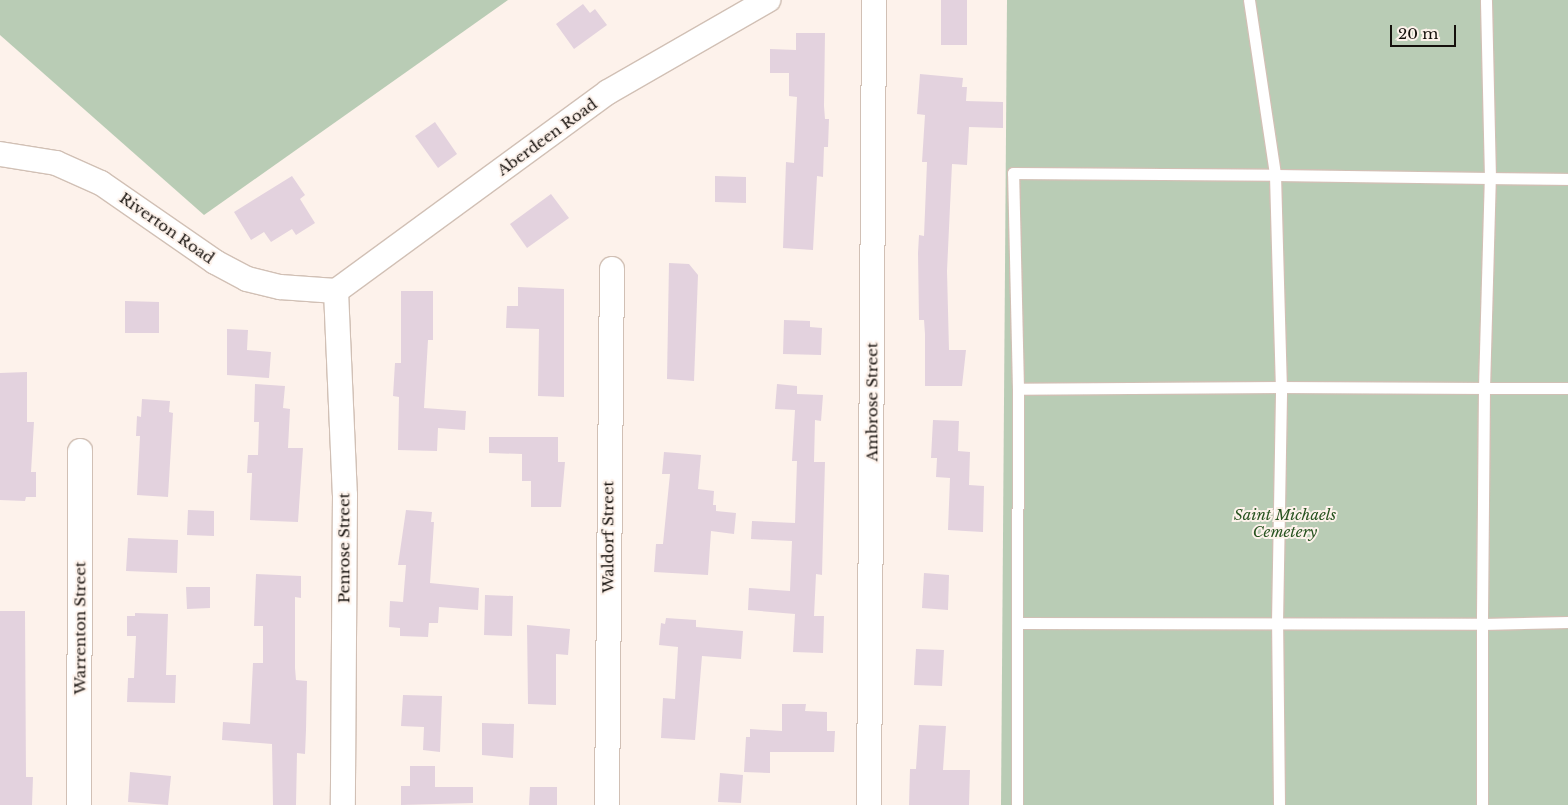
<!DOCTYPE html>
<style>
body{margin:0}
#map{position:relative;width:1568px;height:805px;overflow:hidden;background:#fdf2eb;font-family:"Libre Baskerville",serif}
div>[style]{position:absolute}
.green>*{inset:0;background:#b9ccb5}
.building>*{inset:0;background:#e3d2de}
.roads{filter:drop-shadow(1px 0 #d1c0b5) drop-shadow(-1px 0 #d1c0b5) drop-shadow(0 1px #d1c0b5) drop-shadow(0 -1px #d1c0b5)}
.lane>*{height:11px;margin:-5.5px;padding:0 5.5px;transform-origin:5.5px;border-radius:5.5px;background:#fff}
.street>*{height:24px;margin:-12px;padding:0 12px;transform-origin:12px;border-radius:12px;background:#fff}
span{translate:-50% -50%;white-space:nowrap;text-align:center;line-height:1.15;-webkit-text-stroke:4px #fdf2eb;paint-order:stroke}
.street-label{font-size:15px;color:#15100c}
.park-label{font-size:15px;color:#285320;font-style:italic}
.scale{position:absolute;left:1390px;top:25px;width:66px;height:22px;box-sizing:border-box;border:2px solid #15100c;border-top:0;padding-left:6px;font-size:15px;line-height:18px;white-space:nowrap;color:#15100c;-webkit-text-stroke:4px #fdf2eb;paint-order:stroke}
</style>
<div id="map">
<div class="green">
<i style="clip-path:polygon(0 0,508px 0,204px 215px,0 35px)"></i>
<i style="clip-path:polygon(1007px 0,1568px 0,1568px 805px,1001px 805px)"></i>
</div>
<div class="building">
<i style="clip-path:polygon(941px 0,967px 0,967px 45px,941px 45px)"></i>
<i style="clip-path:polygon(583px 4px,590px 13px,595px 9px,607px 25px,574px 49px,556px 24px)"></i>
<i style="clip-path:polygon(796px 33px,825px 33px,824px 106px,825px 119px,829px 119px,828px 147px,824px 147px,823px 177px,817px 176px,813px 250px,783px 248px,786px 162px,794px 163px,797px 97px,789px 96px,789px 73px,770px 73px,770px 49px,796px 50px)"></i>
<i style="clip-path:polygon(920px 74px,963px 78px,962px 87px,967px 87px,966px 101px,1003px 102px,1003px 128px,969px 127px,967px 165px,952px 164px,947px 271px,949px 350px,966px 350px,962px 386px,925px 386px,925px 334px,924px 320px,919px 320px,918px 253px,919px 235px,924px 236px,927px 162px,922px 162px,925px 115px,917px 114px)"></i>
<i style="clip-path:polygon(435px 122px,457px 154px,438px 168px,415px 136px)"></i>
<i style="clip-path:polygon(292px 176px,305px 195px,300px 199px,315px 223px,296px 235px,292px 229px,271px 242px,264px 232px,251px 240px,234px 212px)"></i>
<i style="clip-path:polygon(715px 176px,746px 177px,746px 203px,715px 202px)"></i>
<i style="clip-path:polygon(551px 194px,569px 218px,527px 248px,510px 224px)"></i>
<i style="clip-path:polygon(669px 263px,689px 264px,698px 275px,694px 381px,667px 379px)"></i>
<i style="clip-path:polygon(518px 287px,564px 289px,564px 397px,538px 396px,539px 329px,506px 328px,507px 306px,518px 306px)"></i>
<i style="clip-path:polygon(401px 291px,433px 291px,433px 340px,428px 340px,424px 408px,466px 411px,465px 430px,438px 428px,437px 451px,398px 450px,399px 397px,393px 396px,395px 363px,401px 363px)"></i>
<i style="clip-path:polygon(125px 301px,159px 302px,159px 333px,125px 333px)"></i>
<i style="clip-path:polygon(784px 320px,810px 321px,810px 327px,822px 328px,821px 355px,783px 354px)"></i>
<i style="clip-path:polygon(227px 329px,248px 330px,247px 350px,271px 352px,269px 378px,227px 375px)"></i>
<i style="clip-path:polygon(27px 372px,27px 422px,34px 422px,31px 472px,36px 472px,36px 497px,26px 497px,25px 501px,0 500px,0 373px)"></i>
<i style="clip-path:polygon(255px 384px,285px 386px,283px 408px,290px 409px,288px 448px,303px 448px,298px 522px,250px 520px,252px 473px,247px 473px,248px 455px,258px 455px,259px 422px,254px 422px)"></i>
<i style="clip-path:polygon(777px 384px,797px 386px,797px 394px,823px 395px,821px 421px,815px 420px,814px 462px,825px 462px,822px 575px,816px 574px,814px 616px,824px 616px,823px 653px,793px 652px,795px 614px,748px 610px,749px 588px,790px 591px,792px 541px,751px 539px,752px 521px,795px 523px,797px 461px,792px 461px,795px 410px,775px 409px)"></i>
<i style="clip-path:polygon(142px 399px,170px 401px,169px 412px,173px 413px,168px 497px,137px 495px,140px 436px,136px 436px,137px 416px,141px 417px)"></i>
<i style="clip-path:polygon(933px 420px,959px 421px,958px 451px,970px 452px,969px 485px,984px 486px,983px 532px,948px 530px,950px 478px,936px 477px,937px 458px,931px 458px)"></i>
<i style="clip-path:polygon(489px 437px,558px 437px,558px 462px,565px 462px,561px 507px,531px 507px,531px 481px,522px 481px,522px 454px,489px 453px)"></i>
<i style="clip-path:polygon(664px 452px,701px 455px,698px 489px,714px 491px,713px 505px,716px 505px,716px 511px,736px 513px,734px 534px,711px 531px,708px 575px,654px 572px,656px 544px,663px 544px,670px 474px,662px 474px)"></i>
<i style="clip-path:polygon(188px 510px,214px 511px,214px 536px,187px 535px)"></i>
<i style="clip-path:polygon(406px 510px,432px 512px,431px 522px,434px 522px,430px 583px,479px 588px,478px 610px,439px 607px,438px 623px,429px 623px,428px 637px,400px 636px,400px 628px,389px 627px,390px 601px,403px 602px,406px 565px,398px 565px)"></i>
<i style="clip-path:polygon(128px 538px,178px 540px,177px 573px,126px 571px)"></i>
<i style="clip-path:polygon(924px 573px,949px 575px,948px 610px,922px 608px)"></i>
<i style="clip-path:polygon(256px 574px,301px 576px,301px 598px,295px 597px,295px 668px,296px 680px,307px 681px,306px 730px,305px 754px,297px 753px,296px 805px,273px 805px,272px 744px,222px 740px,223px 722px,250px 724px,253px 663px,263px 663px,263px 626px,254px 626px)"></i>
<i style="clip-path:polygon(186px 587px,210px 587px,210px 608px,187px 609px)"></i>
<i style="clip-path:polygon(485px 595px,513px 596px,512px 636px,484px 635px)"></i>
<i style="clip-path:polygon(0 611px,25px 611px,26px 777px,33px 777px,32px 805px,0 805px)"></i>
<i style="clip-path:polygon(135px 613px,168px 614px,166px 675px,176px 675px,175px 703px,127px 702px,128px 678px,134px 678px,136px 636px,127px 636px,127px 616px,135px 616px)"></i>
<i style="clip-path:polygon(666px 618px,696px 620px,696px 627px,743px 631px,741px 659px,702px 656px,695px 740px,661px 738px,663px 698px,675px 699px,678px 647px,659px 645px,661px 623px,665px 624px)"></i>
<i style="clip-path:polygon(527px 625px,570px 629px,568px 655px,556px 654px,556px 705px,528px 704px)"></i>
<i style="clip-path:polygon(916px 649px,944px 650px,942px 686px,914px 685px)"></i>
<i style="clip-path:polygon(403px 695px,442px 696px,440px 752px,423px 750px,424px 727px,401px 726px)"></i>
<i style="clip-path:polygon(782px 704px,806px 704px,805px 711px,827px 712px,827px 731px,835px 731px,834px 752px,770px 752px,770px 773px,744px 772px,746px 737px,750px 737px,750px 729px,782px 731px)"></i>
<i style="clip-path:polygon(482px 723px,514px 724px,513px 758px,482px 755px)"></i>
<i style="clip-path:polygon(919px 725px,946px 726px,943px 770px,970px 770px,969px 805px,909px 805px,910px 769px,916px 769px)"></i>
<i style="clip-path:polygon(410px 766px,435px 766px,435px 787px,473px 787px,473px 803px,401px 805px,401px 786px,410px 786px)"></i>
<i style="clip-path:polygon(130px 772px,171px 776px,168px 805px,128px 802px)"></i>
<i style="clip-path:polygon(720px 773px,743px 775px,741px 803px,718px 802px)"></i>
<i style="clip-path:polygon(530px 787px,557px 787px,557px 805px,529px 805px)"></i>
</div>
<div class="roads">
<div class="lane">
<i style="left:1249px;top:0;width:177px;rotate:81.5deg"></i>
<i style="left:1275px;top:175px;width:212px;rotate:88.4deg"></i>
<i style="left:1281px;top:387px;width:263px;rotate:179.6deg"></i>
<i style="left:1018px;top:389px;width:216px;rotate:-91.3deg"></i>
<i style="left:1013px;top:173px;width:262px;rotate:0.4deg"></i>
<i style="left:1275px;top:175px;width:215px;rotate:0.8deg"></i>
<i style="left:1490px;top:178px;width:178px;rotate:-91.3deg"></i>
<i style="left:1568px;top:388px;width:84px;rotate:180deg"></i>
<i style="left:1484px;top:388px;width:236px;rotate:90.5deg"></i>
<i style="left:1482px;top:624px;width:86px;rotate:-1.3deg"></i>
<i style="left:1019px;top:623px;width:463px;rotate:0.1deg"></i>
<i style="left:1482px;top:624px;width:181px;rotate:90deg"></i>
<i style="left:1017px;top:805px;width:416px;rotate:-89.9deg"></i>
<i style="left:1279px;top:805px;width:182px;rotate:-90.6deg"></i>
<i style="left:1277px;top:623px;width:236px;rotate:-89deg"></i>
<i style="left:1281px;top:387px;width:203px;rotate:0.3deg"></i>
<i style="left:1484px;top:388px;width:210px;rotate:-88.4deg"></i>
<i style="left:1490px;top:178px;width:78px;rotate:0.7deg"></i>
</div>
<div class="street">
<i style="left:0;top:154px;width:57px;rotate:9.1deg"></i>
<i style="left:56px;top:163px;width:49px;rotate:24deg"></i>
<i style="left:101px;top:183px;width:139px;rotate:34.7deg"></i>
<i style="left:215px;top:262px;width:36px;rotate:28deg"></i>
<i style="left:247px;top:279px;width:34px;rotate:14deg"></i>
<i style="left:280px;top:287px;width:56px;rotate:4.1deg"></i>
<i style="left:336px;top:291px;width:337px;rotate:-36.2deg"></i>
<i style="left:608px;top:92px;width:185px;rotate:-29.9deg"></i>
<i style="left:336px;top:291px;width:204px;rotate:87.5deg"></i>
<i style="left:345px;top:495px;width:310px;rotate:90.4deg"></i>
<i style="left:79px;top:805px;width:354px;rotate:-89.8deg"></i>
<i style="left:607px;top:805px;width:536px;rotate:-89.47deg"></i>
<i style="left:869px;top:805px;width:805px;rotate:-89.64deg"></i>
</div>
</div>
<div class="street-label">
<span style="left:547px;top:137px;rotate:-36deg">Aberdeen Road</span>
<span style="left:167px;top:228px;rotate:35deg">Riverton Road</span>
<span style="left:872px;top:402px;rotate:-90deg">Ambrose Street</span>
<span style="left:608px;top:537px;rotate:-90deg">Waldorf Street</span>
<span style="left:344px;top:548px;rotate:-90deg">Penrose Street</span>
<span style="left:80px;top:628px;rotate:-90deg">Warrenton Street</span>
</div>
<div class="park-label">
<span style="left:1285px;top:523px">Saint Michaels<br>Cemetery</span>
</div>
<div class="scale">20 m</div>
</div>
